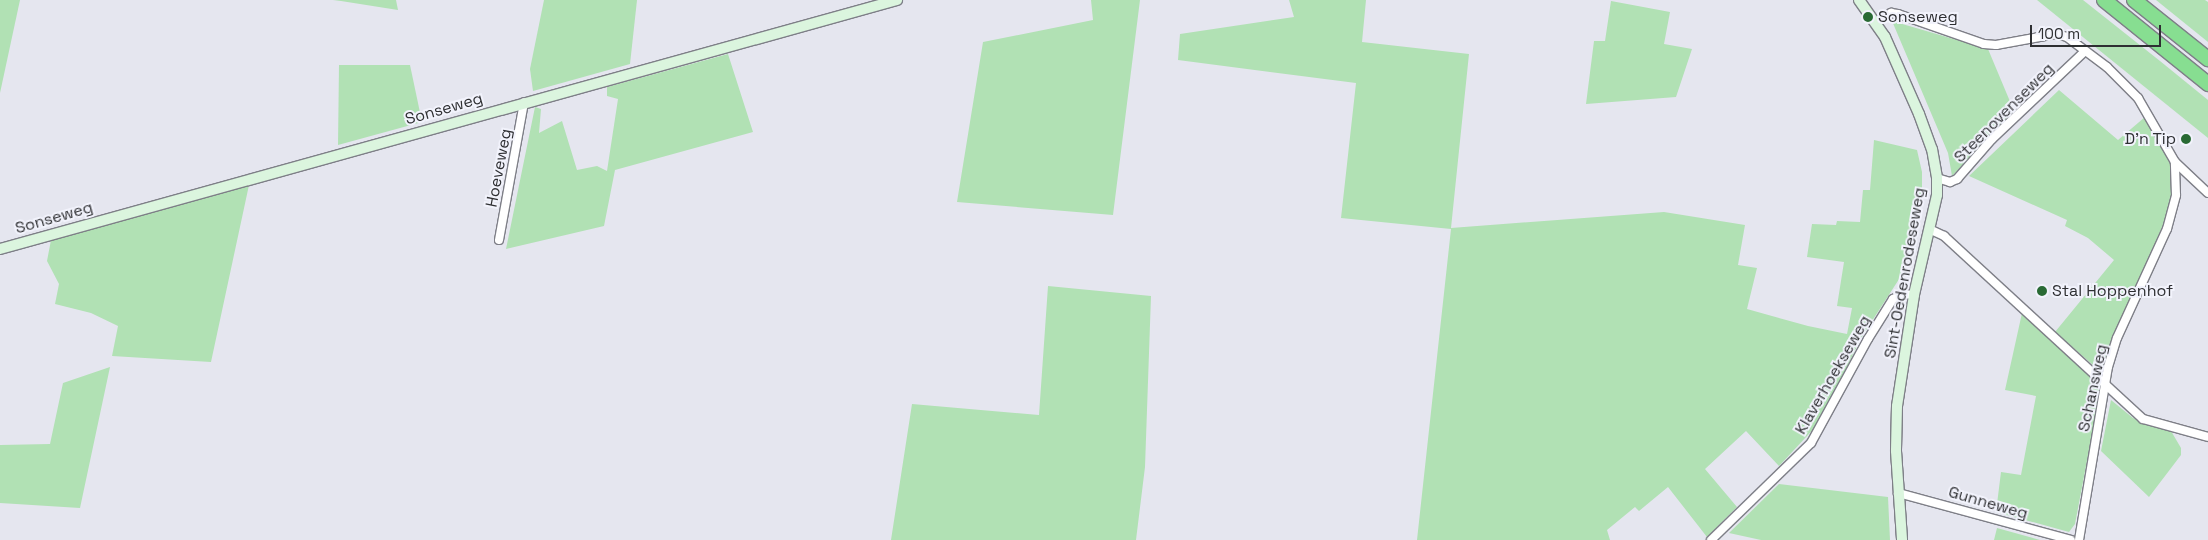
<!DOCTYPE html>
<style>
body{margin:0}
#map{position:relative;width:2208px;height:540px;overflow:hidden;background:#e5e6ef;font-family:"Space Grotesk",sans-serif}
div>[style]{position:absolute}
.green>*{inset:0;background:#b1e1b4}
.roads{filter:drop-shadow(1px 0 #7e7f87) drop-shadow(-1px 0 #7e7f87) drop-shadow(0 1px #7e7f87) drop-shadow(0 -1px #7e7f87)}
.street>*{height:8px;margin:-4px;padding:0 4px;transform-origin:4px;border-radius:4px;background:#fff}
.secondary>*{height:10px;margin:-5px;padding:0 5px;transform-origin:5px;border-radius:5px;background:#dbf5de}
.highway>*{height:14px;margin:-7px;padding:0 7px;transform-origin:7px;border-radius:7px;background:#87de91}
.dots>*{width:14px;height:14px;translate:-50% -50%;box-sizing:border-box;border:2px solid #f2f3fc;border-radius:50%}
span{translate:-50% -50%;white-space:nowrap;text-align:center;line-height:1.15;-webkit-text-stroke:4px #f2f3fc;paint-order:stroke}
.poi-label{font-size:16px;color:#2e2f32}
.left{translate:0 -50%;text-align:left}
.right{translate:-100% -50%;text-align:right}
.street-label{font-size:16px;color:#2e2f32}
.scale{position:absolute;left:2030px;top:25px;width:131px;height:22px;box-sizing:border-box;border:2px solid #2e2f32;border-top:0;padding-left:6px;font-size:15px;line-height:18px;white-space:nowrap;color:#2e2f32;-webkit-text-stroke:4px #f2f3fc;paint-order:stroke}
</style>
<div id="map">
<div class="green">
<i style="clip-path:polygon(0 0,20px 0,0 93px)"></i>
<i style="clip-path:polygon(333px 0,396px 0,398px 10px,341px 1px)"></i>
<i style="clip-path:polygon(544px 0,637px 0,630px 64px,533px 91px,530px 69px)"></i>
<i style="clip-path:polygon(1091px 0,1140px 0,1113px 215px,957px 202px,983px 42px,1093px 20px)"></i>
<i style="clip-path:polygon(1289px 0,1366px 0,1362px 42px,1469px 54px,1451px 228px,1664px 212px,1745px 225px,1738px 265px,1757px 268px,1747px 309px,1808px 326px,1847px 334px,1852px 308px,1837px 306px,1844px 262px,1807px 257px,1812px 224px,1836px 225px,1837px 221px,1860px 222px,1863px 190px,1870px 190px,1874px 140px,1917px 150px,1922px 172px,1922px 201px,1903px 273px,1861px 338px,1821px 421px,1779px 466px,1746px 431px,1705px 469px,1737px 507px,1707px 537px,1668px 487px,1639px 511px,1635px 507px,1607px 530px,1610px 540px,1417px 540px,1451px 229px,1341px 218px,1356px 83px,1178px 60px,1180px 34px,1294px 17px)"></i>
<i style="clip-path:polygon(2037px 0,2083px 0,2160px 61px,2208px 100px,2208px 138px)"></i>
<i style="clip-path:polygon(2156px 0,2205px 0,2208px 2px,2208px 42px)"></i>
<i style="clip-path:polygon(1611px 1px,1670px 12px,1664px 44px,1692px 49px,1676px 97px,1586px 104px,1594px 41px,1605px 41px)"></i>
<i style="clip-path:polygon(1892px 21px,1988px 49px,2014px 111px,1952px 176px,1948px 153px)"></i>
<i style="clip-path:polygon(728px 54px,753px 132px,615px 170px,604px 226px,506px 249px,535px 107px,541px 109px,539px 133px,562px 121px,577px 170px,597px 166px,607px 171px,618px 99px,607px 96px,607px 87px)"></i>
<i style="clip-path:polygon(339px 65px,410px 65px,422px 122px,338px 145px)"></i>
<i style="clip-path:polygon(2059px 90px,2118px 140px,2145px 117px,2173px 169px,2174px 185px,2171px 206px,2101px 372px,2055px 332px,2114px 260px,2088px 238px,2065px 226px,2067px 220px,1969px 176px)"></i>
<i style="clip-path:polygon(249px 185px,211px 362px,112px 356px,118px 326px,91px 313px,55px 304px,59px 284px,47px 261px,51px 240px)"></i>
<i style="clip-path:polygon(1048px 286px,1151px 296px,1145px 467px,1136px 540px,891px 540px,912px 404px,1039px 415px)"></i>
<i style="clip-path:polygon(2022px 313px,2101px 387px,2075px 524px,2069px 532px,1996px 512px,2001px 472px,2021px 475px,2036px 396px,2005px 390px)"></i>
<i style="clip-path:polygon(110px 367px,80px 508px,0 503px,0 445px,50px 444px,63px 383px)"></i>
<i style="clip-path:polygon(2111px 400px,2133px 418px,2171px 431px,2181px 448px,2181px 455px,2149px 497px,2101px 451px)"></i>
<i style="clip-path:polygon(1779px 484px,1888px 497px,1890px 540px,1761px 540px,1729px 533px)"></i>
<i style="clip-path:polygon(1997px 528px,2040px 540px,1994px 540px)"></i>
</div>
<div class="roads">
<div class="street">
<i style="left:1877px;top:22px;width:17px;rotate:-33deg"></i>
<i style="left:1891px;top:13px;width:7px;rotate:8deg"></i>
<i style="left:1898px;top:14px;width:91px;rotate:19.2deg"></i>
<i style="left:1984px;top:44px;width:12px;rotate:5deg"></i>
<i style="left:1996px;top:45px;width:61px;rotate:-10.4deg"></i>
<i style="left:2056px;top:34px;width:11px;rotate:15deg"></i>
<i style="left:2067px;top:37px;width:50px;rotate:36.9deg"></i>
<i style="left:2107px;top:67px;width:44px;rotate:45deg"></i>
<i style="left:2138px;top:98px;width:74px;rotate:60deg"></i>
<i style="left:2175px;top:162px;width:45px;rotate:43.2deg"></i>
<i style="left:1937px;top:178px;width:14px;rotate:17deg"></i>
<i style="left:1950px;top:182px;width:8px;rotate:-23deg"></i>
<i style="left:1957px;top:179px;width:53px;rotate:-48.8deg"></i>
<i style="left:1992px;top:139px;width:128px;rotate:-43.4deg"></i>
<i style="left:1929px;top:229px;width:17px;rotate:25deg"></i>
<i style="left:1944px;top:236px;width:270px;rotate:42.6deg"></i>
<i style="left:2143px;top:419px;width:67px;rotate:15.5deg"></i>
<i style="left:499px;top:240px;width:140px;rotate:-79.7deg"></i>
<i style="left:1898px;top:493px;width:179px;rotate:15.2deg"></i>
<i style="left:1711px;top:540px;width:139px;rotate:-44.1deg"></i>
<i style="left:1811px;top:443px;width:119px;rotate:-61.3deg"></i>
<i style="left:1868px;top:339px;width:47px;rotate:-58deg"></i>
<i style="left:1893px;top:299px;width:11px;rotate:-27deg"></i>
<i style="left:1903px;top:294px;width:11px;rotate:5deg"></i>
<i style="left:2079px;top:540px;width:175px;rotate:-80.5deg"></i>
<i style="left:2108px;top:367px;width:30px;rotate:-73deg"></i>
<i style="left:2117px;top:338px;width:120px;rotate:-65.4deg"></i>
<i style="left:2167px;top:229px;width:35px;rotate:-75deg"></i>
<i style="left:2176px;top:195px;width:33px;rotate:-92deg"></i>
</div>
<div class="secondary">
<i style="left:1859px;top:0;width:45px;rotate:54.9deg"></i>
<i style="left:1885px;top:37px;width:84px;rotate:66.2deg"></i>
<i style="left:1919px;top:114px;width:37px;rotate:70deg"></i>
<i style="left:1932px;top:149px;width:29px;rotate:80deg"></i>
<i style="left:1937px;top:178px;width:17px;rotate:90deg"></i>
<i style="left:1937px;top:195px;width:103px;rotate:103deg"></i>
<i style="left:1914px;top:295px;width:112px;rotate:98.7deg"></i>
<i style="left:1897px;top:406px;width:45px;rotate:91.3deg"></i>
<i style="left:1896px;top:451px;width:89px;rotate:86.1deg"></i>
<i style="left:0;top:249px;width:931px;rotate:-15.51deg"></i>
</div>
<div class="highway">
<i style="left:2104px;top:0;width:134px;rotate:38.9deg"></i>
<i style="left:2134px;top:0;width:95px;rotate:38.6deg"></i>
</div>
</div>
<div class="dots">
<i style="left:1868px;top:17px;background:#296a34"></i>
<i style="left:2186px;top:139px;background:#296a34"></i>
<i style="left:2042px;top:291px;background:#296a34"></i>
</div>
<div class="poi-label">
<span class="left" style="left:1878px;top:17px">Sonseweg</span>
<span class="right" style="left:2176px;top:139px">D'n Tip</span>
<span class="left" style="left:2052px;top:291px">Stal Hoppenhof</span>
</div>
<div class="street-label">
<span style="left:444px;top:109px;rotate:-16deg">Sonseweg</span>
<span style="left:2004px;top:113px;rotate:-45deg">Steenovenseweg</span>
<span style="left:499px;top:168px;rotate:-79deg">Hoeveweg</span>
<span style="left:54px;top:218px;rotate:-16deg">Sonseweg</span>
<span style="left:1905px;top:273px;rotate:-80deg">Sint-Oedenrodeseweg</span>
<span style="left:1833px;top:375px;rotate:-60deg">Klaverhoekseweg</span>
<span style="left:2093px;top:388px;rotate:-78deg">Schansweg</span>
<span style="left:1988px;top:503px;rotate:16deg">Gunneweg</span>
</div>
<div class="scale">100 m</div>
</div>
